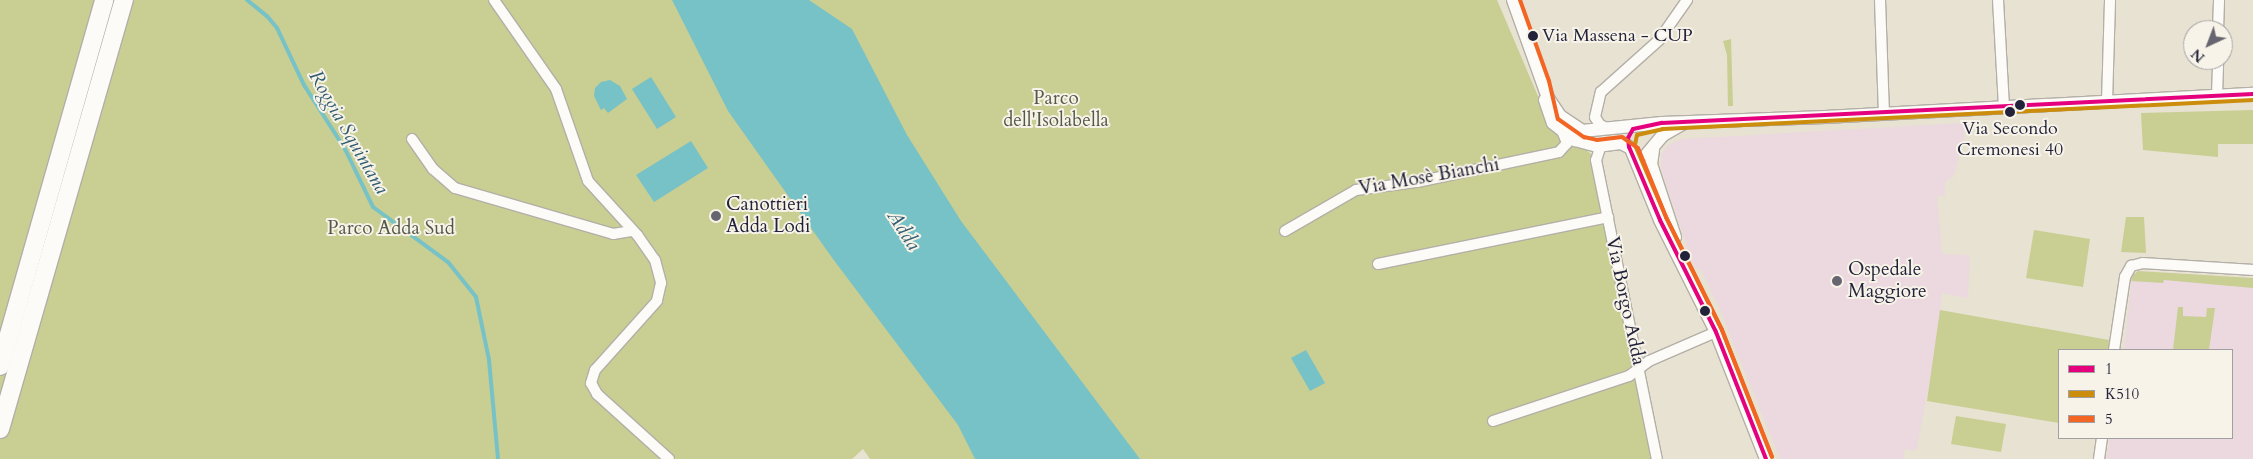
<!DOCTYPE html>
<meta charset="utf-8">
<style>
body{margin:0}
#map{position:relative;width:2253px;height:459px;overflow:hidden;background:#e8e2d2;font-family:Cardo,serif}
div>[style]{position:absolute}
.built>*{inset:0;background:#ebd9df}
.green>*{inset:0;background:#c9ce93}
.water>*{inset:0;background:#77c2c6}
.stream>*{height:4px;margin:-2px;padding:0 2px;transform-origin:2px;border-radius:2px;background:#77c2c6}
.roads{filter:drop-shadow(1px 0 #b3afa7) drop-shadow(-1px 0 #b3afa7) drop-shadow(0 1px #b3afa7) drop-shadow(0 -1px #b3afa7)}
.minor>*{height:10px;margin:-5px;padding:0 5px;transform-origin:5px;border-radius:5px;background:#fcfbf8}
.tertiary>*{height:12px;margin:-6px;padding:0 6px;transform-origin:6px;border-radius:6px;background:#fcfbf8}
.trunk>*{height:18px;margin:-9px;padding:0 9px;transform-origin:9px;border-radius:9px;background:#fcfbf8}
.bus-1>*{height:4px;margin:-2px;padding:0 2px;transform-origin:2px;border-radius:2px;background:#e5007d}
.bus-2>*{height:4px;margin:-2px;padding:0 2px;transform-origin:2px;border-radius:2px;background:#cc8c0c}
.bus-3>*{height:4px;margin:-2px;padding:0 2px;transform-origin:2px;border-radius:2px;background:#f26522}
.dots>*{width:14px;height:14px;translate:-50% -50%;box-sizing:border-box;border:2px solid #f7f3e8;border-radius:50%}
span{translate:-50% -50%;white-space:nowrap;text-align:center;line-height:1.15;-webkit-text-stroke:4px #f7f3e8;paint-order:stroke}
.bus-label{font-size:18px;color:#22223b}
.left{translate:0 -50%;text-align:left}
.park-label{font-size:19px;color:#535848}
.street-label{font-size:19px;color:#22223b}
.poi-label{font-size:19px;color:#22223b}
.water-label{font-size:20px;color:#305c71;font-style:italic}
.legend{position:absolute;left:2058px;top:349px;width:175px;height:90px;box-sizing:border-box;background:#f7f3e8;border:1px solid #a29fa3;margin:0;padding:6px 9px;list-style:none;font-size:15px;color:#22223b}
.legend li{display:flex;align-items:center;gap:10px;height:25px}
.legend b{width:25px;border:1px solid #a29fa3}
.north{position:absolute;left:2183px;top:20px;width:50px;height:50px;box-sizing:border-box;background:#f7f3e8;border:1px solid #a29fa3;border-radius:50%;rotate:223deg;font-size:14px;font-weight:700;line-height:20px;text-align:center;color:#22223b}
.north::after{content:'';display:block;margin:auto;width:18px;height:22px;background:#676570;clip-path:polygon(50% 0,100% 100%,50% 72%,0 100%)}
</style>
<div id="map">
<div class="built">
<i style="clip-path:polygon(1964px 123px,1964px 140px,1953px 178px,1948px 179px,1945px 183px,1945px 195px,1937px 196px,1942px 254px,1970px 255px,1968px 298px,1942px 293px,1938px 339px,1916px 451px,1905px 449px,1903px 459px,1780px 459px,1720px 310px,1701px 270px,1694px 267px,1661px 169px,1661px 155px,1669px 144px,1683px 139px)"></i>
<i style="clip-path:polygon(2138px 271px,2253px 278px,2253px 459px,2106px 459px,2110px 438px,2232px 438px,2232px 350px,2124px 350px,2132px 277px)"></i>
</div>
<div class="green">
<i style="clip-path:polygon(0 0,1497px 0,1543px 108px,1558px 127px,1591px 154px,1653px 459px,870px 459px,863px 449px,852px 459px,0 459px)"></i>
<i style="clip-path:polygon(1731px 39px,1733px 106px,1728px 106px,1727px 55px,1723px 41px)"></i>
<i style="clip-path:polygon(2253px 110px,2253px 144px,2218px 144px,2218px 157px,2143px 150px,2141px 113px)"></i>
<i style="clip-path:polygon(2126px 217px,2144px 217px,2146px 253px,2121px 252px)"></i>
<i style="clip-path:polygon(2034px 230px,2090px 239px,2083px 287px,2026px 278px)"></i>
<i style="clip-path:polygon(2138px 271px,2253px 278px,2253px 288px,2164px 280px,2163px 283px,2131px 281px,2133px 275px)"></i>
<i style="clip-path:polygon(2178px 307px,2183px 307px,2183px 316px,2206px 317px,2207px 308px,2215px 308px,2209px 350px,2173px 350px)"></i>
<i style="clip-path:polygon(1940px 310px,2109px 340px,2108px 350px,2059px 350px,2059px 423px,1927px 401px)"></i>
<i style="clip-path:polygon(1956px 416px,2006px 424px,2001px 452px,1951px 444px)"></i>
</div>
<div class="water">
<i style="clip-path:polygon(672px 0,809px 0,852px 29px,907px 135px,961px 221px,1140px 459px,975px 459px,958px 425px,833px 259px,728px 111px)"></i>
<i style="clip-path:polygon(651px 77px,676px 117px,657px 129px,632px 89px)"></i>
<i style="clip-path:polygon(610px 80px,620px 86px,627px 99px,608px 113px,604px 108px,601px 110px,594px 96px,595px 88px,601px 82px)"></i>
<i style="clip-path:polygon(691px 141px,708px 168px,654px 202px,636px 175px)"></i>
<i style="clip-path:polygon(1306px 350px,1325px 383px,1310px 391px,1291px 358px)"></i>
</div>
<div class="stream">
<i style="left:247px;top:0;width:26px;rotate:39deg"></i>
<i style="left:267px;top:16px;width:16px;rotate:50deg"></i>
<i style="left:277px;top:28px;width:63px;rotate:64.7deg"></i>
<i style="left:304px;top:85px;width:76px;rotate:57.4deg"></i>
<i style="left:345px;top:149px;width:64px;rotate:64.2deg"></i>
<i style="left:373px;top:207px;width:93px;rotate:36.3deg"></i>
<i style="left:448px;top:262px;width:45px;rotate:51.3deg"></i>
<i style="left:476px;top:297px;width:64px;rotate:78.3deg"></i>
<i style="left:489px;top:360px;width:99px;rotate:84.8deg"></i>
</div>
<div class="roads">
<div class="minor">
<i style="left:494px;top:0;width:108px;rotate:55.1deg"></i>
<i style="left:556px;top:89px;width:97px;rotate:70.8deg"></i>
<i style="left:588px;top:181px;width:74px;rotate:47.7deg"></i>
<i style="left:638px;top:236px;width:29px;rotate:55deg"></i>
<i style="left:655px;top:260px;width:24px;rotate:75deg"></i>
<i style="left:661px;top:283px;width:18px;rotate:103deg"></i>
<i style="left:657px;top:301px;width:93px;rotate:131.9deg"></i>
<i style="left:595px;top:370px;width:14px;rotate:107deg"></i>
<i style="left:591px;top:383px;width:13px;rotate:61deg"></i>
<i style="left:597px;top:394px;width:97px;rotate:42.1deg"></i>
<i style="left:1880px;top:0;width:114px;rotate:88deg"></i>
<i style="left:1998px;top:0;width:108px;rotate:86.8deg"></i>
<i style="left:2218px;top:30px;width:30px;rotate:-88deg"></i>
<i style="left:2217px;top:95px;width:35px;rotate:-88deg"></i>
<i style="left:2107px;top:102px;width:102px;rotate:-88.3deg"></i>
<i style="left:1609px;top:129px;width:10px;rotate:-156deg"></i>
<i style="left:1600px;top:125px;width:9px;rotate:-122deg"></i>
<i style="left:1595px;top:117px;width:26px;rotate:-77deg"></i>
<i style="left:1601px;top:92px;width:78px;rotate:-41.9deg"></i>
<i style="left:1659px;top:40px;width:49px;rotate:-55deg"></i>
<i style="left:412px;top:139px;width:37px;rotate:55deg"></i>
<i style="left:433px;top:169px;width:29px;rotate:41deg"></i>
<i style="left:455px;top:188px;width:165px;rotate:16.2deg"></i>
<i style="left:613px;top:234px;width:20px;rotate:-9deg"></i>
<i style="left:1601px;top:145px;width:16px;rotate:108deg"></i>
<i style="left:1596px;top:160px;width:305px;rotate:78.5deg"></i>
<i style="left:1285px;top:231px;width:82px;rotate:-30deg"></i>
<i style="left:1356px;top:190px;width:62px;rotate:-7.5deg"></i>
<i style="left:1417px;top:182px;width:145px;rotate:-11.9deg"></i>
<i style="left:1559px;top:152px;width:12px;rotate:-48deg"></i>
<i style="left:1567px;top:143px;width:11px;rotate:-112deg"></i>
<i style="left:1378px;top:264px;width:235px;rotate:-11.5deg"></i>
<i style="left:2114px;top:350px;width:74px;rotate:-81.4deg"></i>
<i style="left:2125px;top:277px;width:13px;rotate:-61deg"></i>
<i style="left:2131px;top:266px;width:12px;rotate:-14deg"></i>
<i style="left:2143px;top:263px;width:110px;rotate:3.6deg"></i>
<i style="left:1493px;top:421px;width:143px;rotate:-18.3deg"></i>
<i style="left:1629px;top:376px;width:25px;rotate:-37deg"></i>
<i style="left:1649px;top:361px;width:73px;rotate:-23.4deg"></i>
<i style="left:2099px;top:459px;width:21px;rotate:-82deg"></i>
</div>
<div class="tertiary">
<i style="left:1513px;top:0;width:104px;rotate:70.3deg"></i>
<i style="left:1548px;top:98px;width:22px;rotate:56deg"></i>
<i style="left:1560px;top:116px;width:27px;rotate:34deg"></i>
<i style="left:1582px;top:131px;width:80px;rotate:-5.7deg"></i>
<i style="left:1662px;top:123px;width:163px;rotate:-2.1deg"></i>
<i style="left:1825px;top:117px;width:429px;rotate:-3.1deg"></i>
<i style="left:1545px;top:100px;width:24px;rotate:71deg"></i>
<i style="left:1553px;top:123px;width:28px;rotate:38deg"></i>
<i style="left:1575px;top:140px;width:23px;rotate:15deg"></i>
<i style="left:1597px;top:146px;width:24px;rotate:-7deg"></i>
<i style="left:1621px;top:143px;width:9px;rotate:27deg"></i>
<i style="left:1653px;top:150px;width:14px;rotate:98deg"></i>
<i style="left:1651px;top:164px;width:77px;rotate:71.8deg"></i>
<i style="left:1632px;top:151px;width:74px;rotate:67.9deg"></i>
<i style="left:1660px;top:220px;width:125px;rotate:63.4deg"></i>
<i style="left:1716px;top:332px;width:136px;rotate:68.5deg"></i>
<i style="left:1647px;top:154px;width:25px;rotate:-50deg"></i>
<i style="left:1663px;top:135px;width:22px;rotate:-30deg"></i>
</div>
<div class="trunk">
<i style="left:0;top:366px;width:380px;rotate:-74.1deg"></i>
<i style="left:0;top:429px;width:447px;rotate:-73.9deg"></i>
</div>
</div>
<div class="bus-1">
<i style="left:1766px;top:459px;width:136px;rotate:-111.5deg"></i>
<i style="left:1716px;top:332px;width:125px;rotate:-116.6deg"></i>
<i style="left:1660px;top:220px;width:79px;rotate:-113deg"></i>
<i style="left:1629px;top:147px;width:9px;rotate:-96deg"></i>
<i style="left:1628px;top:138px;width:10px;rotate:-61deg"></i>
<i style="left:1633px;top:129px;width:30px;rotate:-12deg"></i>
<i style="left:1662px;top:123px;width:592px;rotate:-2.81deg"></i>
</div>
<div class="bus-2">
<i style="left:1772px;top:457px;width:136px;rotate:-111.5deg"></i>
<i style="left:1722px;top:330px;width:126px;rotate:-116.4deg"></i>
<i style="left:1666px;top:217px;width:78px;rotate:-113.3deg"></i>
<i style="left:1635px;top:145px;width:10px;rotate:-79deg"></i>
<i style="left:1637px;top:135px;width:27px;rotate:-13deg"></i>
<i style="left:1663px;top:129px;width:591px;rotate:-2.81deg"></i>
</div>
<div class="bus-3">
<i style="left:1520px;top:0;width:86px;rotate:70.3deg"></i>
<i style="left:1549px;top:81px;width:39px;rotate:77deg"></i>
<i style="left:1558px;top:119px;width:32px;rotate:35deg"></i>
<i style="left:1584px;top:137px;width:13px;rotate:13deg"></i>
<i style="left:1597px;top:140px;width:25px;rotate:-7deg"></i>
<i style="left:1622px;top:137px;width:19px;rotate:35deg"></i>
<i style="left:1638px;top:148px;width:74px;rotate:67.9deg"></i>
<i style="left:1666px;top:217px;width:126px;rotate:63.6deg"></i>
<i style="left:1722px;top:330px;width:136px;rotate:68.5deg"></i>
</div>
<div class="dots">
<i style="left:1533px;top:36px;background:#22223b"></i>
<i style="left:2020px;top:105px;background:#22223b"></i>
<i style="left:2010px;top:112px;background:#22223b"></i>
<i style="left:716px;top:216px;background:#676570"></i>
<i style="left:1685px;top:256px;background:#22223b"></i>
<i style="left:1837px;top:281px;background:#676570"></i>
<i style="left:1705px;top:311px;background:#22223b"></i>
</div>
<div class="bus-label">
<span class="left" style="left:1542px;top:36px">Via Massena - CUP</span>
<span style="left:2010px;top:140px">Via Secondo<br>Cremonesi 40</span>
</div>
<div class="park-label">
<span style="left:1056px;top:110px">Parco<br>dell'Isolabella</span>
<span style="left:391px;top:229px">Parco Adda Sud</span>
</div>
<div class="street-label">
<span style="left:1429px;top:177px;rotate:-10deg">Via Mosè Bianchi</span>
<span style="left:1625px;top:301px;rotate:78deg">Via Borgo Adda</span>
</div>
<div class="poi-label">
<span class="left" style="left:726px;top:216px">Canottieri<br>Adda Lodi</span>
<span class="left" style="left:1848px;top:281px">Ospedale<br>Maggiore</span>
</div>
<div class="water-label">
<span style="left:349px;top:132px;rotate:60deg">Roggia Squintana</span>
<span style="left:904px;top:230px;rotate:57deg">Adda</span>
</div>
<ul class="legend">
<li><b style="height:6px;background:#e5007d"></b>1</li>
<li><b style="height:6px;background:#cc8c0c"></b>K510</li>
<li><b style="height:6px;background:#f26522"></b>5</li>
</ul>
<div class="north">N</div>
</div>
